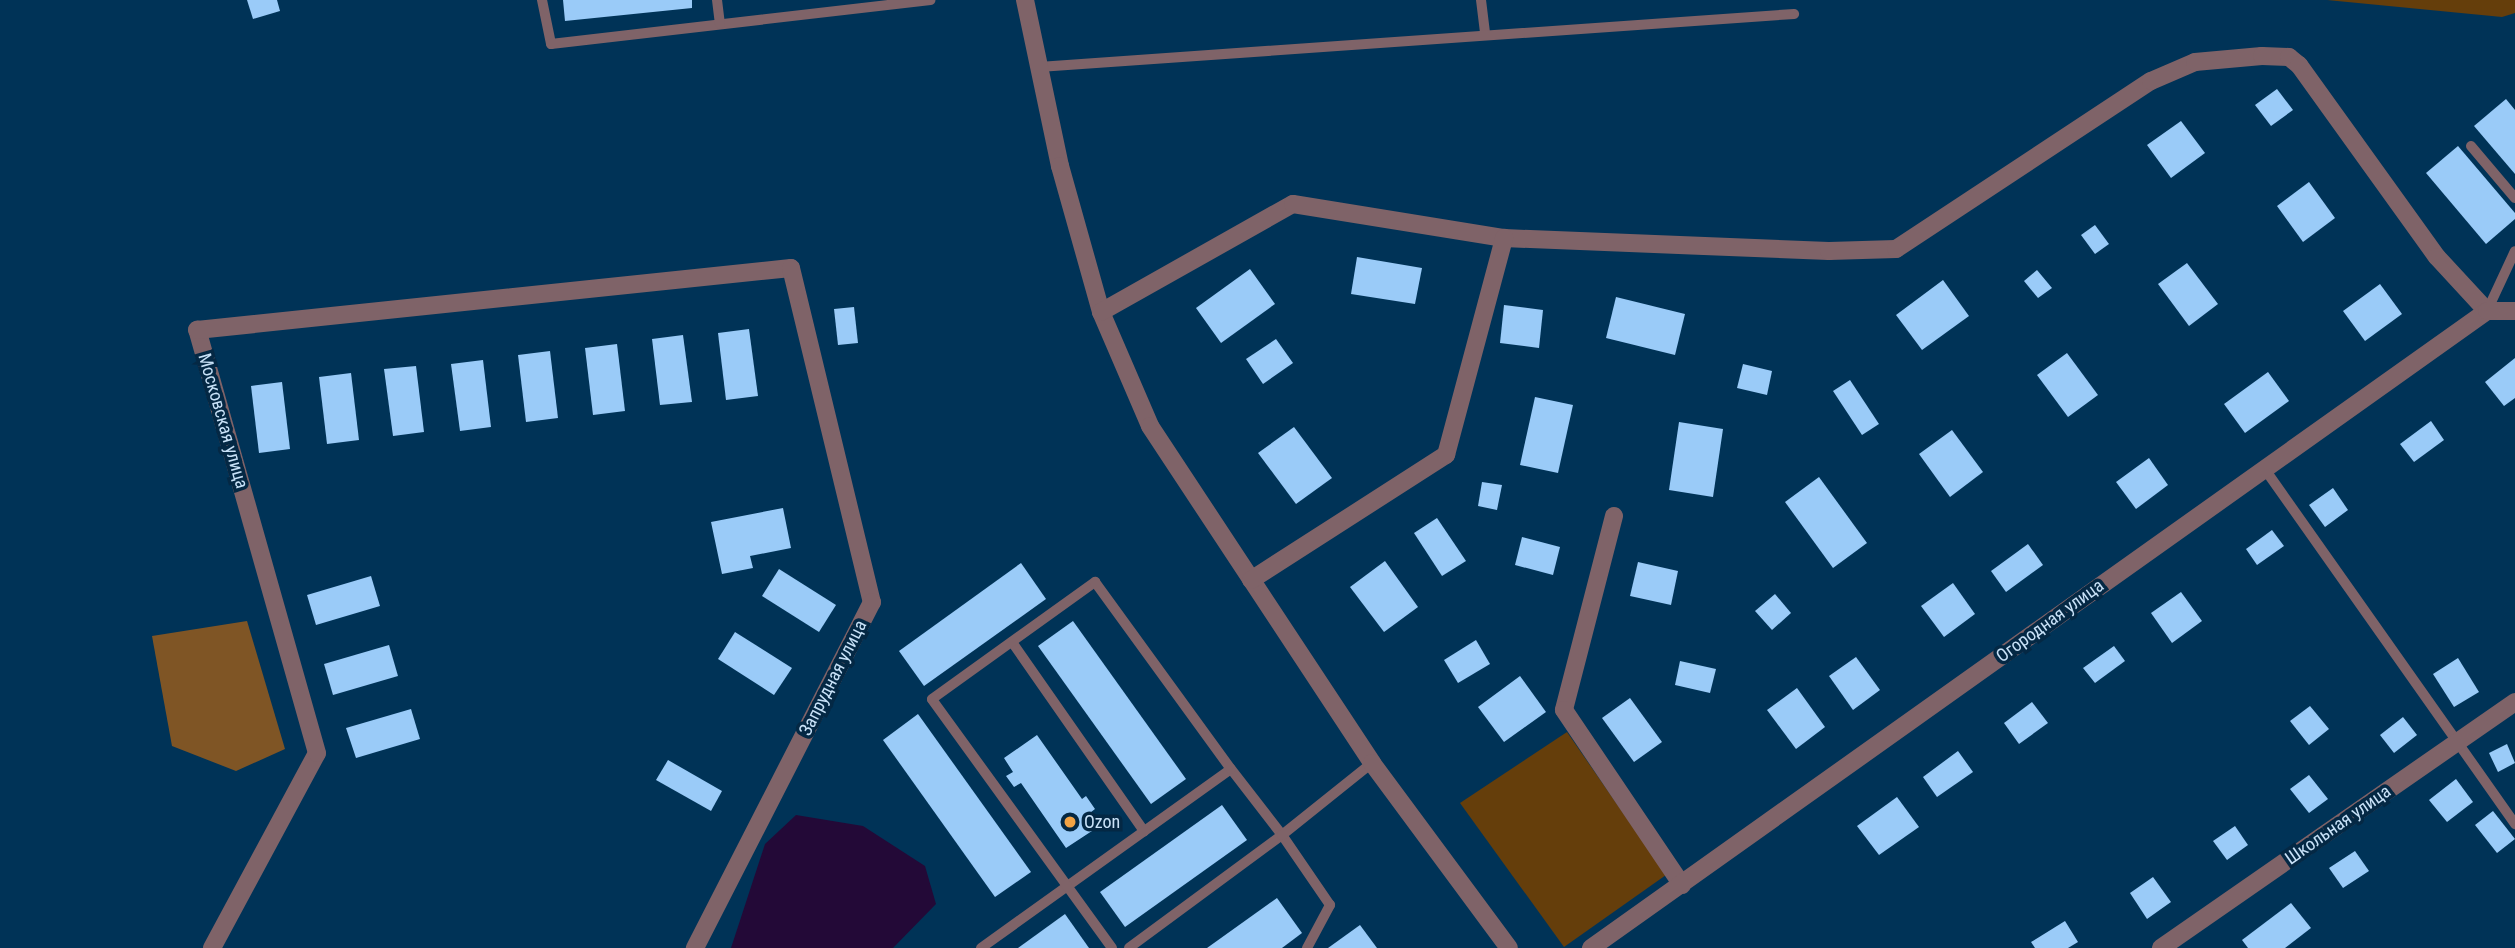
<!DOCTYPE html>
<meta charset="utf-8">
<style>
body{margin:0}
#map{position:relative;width:2515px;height:948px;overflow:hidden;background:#003357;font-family:"Roboto Condensed",sans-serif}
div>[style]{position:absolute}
.green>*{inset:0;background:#653e0b}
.forest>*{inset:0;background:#7f5525}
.water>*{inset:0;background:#230937}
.building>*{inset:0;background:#9acbf8}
.service>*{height:10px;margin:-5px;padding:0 5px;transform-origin:5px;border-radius:5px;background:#7f6368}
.minor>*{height:18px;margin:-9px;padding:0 9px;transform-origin:9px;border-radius:9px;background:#7f6368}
.dots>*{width:19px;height:19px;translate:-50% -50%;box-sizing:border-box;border:4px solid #042844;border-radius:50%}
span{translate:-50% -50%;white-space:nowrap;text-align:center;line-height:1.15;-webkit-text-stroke:7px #042844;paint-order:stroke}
.street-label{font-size:18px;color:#c9e2f8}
.poi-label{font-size:18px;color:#c9e2f8}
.left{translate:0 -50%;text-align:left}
</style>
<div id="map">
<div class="green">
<i style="clip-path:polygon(2327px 0,2515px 0,2515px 13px,2502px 17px)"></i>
<i style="clip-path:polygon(1567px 732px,1666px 875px,1564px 947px,1460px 803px)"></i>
</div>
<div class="forest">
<i style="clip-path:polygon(247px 621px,285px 749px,236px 771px,172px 746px,152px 636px)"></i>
</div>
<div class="water">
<i style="clip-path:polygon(796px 815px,863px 826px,925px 866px,936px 904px,893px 948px,731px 948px,765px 844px)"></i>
</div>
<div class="building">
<i style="clip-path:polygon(247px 0,277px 0,280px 11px,253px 19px)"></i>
<i style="clip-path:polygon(563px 0,692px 0,692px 8px,565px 21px)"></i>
<i style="clip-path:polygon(2277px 89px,2293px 110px,2271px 126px,2255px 105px)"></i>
<i style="clip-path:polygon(2506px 99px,2515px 110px,2515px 174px,2474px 126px)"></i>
<i style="clip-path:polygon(2181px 121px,2205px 153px,2171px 178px,2147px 145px)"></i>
<i style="clip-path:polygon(2458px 146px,2515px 213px,2515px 219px,2486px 244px,2426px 173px)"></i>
<i style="clip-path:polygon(2309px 182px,2335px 218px,2303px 242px,2277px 206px)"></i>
<i style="clip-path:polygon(2095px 225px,2109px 244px,2095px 254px,2081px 235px)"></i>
<i style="clip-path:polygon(1357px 257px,1422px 268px,1415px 304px,1351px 294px)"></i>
<i style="clip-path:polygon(2187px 263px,2218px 304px,2189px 326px,2158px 284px)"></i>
<i style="clip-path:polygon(1250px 269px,1275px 304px,1221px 343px,1196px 308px)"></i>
<i style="clip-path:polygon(2037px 270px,2052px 288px,2038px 298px,2024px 281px)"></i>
<i style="clip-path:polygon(1943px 280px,1969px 316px,1922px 350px,1896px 315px)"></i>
<i style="clip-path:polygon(2380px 284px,2402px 314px,2365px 341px,2343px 311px)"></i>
<i style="clip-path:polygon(1616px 297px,1685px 314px,1675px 355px,1606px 338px)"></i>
<i style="clip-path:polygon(1504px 305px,1543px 310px,1539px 348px,1500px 343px)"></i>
<i style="clip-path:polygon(854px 307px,858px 343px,838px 345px,834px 309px)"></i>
<i style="clip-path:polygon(749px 329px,758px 396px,726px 400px,718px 333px)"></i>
<i style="clip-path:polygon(683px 335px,692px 402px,660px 405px,652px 339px)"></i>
<i style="clip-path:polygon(1276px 339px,1293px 363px,1263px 384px,1246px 359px)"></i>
<i style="clip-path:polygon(617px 344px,625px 411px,593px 415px,585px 348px)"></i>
<i style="clip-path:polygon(550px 351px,558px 418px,526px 422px,518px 355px)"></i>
<i style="clip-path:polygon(2067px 353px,2098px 395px,2068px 417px,2037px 375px)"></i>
<i style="clip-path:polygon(2515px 358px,2515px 398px,2504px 406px,2485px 382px)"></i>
<i style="clip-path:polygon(483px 360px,491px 427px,460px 431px,451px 364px)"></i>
<i style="clip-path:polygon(1743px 364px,1772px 371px,1767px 395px,1737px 388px)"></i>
<i style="clip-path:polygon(416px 366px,424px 432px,393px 436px,384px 369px)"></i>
<i style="clip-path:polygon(2268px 372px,2289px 401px,2245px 433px,2224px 404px)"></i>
<i style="clip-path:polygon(351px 373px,359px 440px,327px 444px,319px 377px)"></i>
<i style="clip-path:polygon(1850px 380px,1879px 424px,1862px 435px,1833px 391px)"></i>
<i style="clip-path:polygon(282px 382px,290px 449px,259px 453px,251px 386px)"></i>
<i style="clip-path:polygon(1535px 397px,1573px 405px,1558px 473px,1520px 465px)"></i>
<i style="clip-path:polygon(2431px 421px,2444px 440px,2414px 462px,2400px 444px)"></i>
<i style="clip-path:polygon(1679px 422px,1723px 429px,1713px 497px,1669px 490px)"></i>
<i style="clip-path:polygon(1294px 427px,1332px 478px,1296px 504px,1258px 453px)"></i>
<i style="clip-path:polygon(1952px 430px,1983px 472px,1950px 497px,1919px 454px)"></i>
<i style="clip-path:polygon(2149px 458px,2168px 485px,2136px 509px,2116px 482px)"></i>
<i style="clip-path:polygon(1819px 477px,1867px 543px,1833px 568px,1785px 502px)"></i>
<i style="clip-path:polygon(1482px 482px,1502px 485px,1497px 510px,1478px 506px)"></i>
<i style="clip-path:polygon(2333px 488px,2348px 510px,2325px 527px,2309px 505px)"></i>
<i style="clip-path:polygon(783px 508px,791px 548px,750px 556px,753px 568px,722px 574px,711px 522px)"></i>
<i style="clip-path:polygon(1437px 518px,1466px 561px,1442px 576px,1414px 533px)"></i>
<i style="clip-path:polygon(2272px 530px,2284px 546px,2257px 565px,2246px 549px)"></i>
<i style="clip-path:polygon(1522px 537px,1560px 547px,1553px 575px,1515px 565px)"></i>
<i style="clip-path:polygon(2028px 544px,2043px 565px,2006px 592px,1991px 571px)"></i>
<i style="clip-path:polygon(1385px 561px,1418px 607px,1384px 632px,1350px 587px)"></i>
<i style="clip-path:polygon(1638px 562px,1678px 571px,1671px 605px,1630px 596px)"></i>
<i style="clip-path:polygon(1021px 563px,1046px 599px,924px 686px,899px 651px)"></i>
<i style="clip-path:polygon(779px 569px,836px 605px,819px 632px,762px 596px)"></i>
<i style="clip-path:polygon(371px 576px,380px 606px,316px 625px,307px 595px)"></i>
<i style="clip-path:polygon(1953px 583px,1975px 614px,1944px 637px,1921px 606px)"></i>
<i style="clip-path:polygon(2181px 592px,2202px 621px,2172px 643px,2151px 613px)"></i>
<i style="clip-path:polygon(1775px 594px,1791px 613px,1772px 630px,1755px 611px)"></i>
<i style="clip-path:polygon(1073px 621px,1186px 779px,1151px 804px,1038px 646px)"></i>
<i style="clip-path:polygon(735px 632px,792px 668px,774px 695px,718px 659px)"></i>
<i style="clip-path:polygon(1476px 640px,1490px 664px,1458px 683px,1444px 660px)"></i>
<i style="clip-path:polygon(389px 645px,398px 676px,333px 695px,324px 664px)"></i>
<i style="clip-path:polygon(2114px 646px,2125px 661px,2095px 683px,2083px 668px)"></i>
<i style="clip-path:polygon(1856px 657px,1880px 690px,1853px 710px,1829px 676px)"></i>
<i style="clip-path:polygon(2458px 658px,2479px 692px,2454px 707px,2433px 674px)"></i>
<i style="clip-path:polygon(1680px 661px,1716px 669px,1710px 693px,1675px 685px)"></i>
<i style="clip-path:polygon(1520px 676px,1546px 712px,1504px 742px,1478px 707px)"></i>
<i style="clip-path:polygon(1797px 688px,1825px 727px,1796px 749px,1767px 710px)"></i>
<i style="clip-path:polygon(1630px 698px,1662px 742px,1634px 762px,1602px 718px)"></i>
<i style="clip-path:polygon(2032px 702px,2048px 723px,2019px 744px,2004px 723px)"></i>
<i style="clip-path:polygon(2310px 706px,2329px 729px,2309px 745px,2290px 721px)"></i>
<i style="clip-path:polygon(411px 709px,420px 739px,356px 758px,346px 728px)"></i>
<i style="clip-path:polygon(918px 714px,1031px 872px,995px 897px,883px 740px)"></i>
<i style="clip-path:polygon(2403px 717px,2417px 735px,2394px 753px,2380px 735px)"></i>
<i style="clip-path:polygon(1037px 735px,1082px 799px,1086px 796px,1095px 809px,1086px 816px,1095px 829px,1066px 848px,1021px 783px,1014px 787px,1006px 776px,1013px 772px,1004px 758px)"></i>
<i style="clip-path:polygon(2507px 744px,2515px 763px,2498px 772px,2489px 753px)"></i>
<i style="clip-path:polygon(1958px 751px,1973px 772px,1937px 797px,1923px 777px)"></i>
<i style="clip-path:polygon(668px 760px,722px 791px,711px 811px,656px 780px)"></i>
<i style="clip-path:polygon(2309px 775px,2328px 799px,2309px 813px,2290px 789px)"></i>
<i style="clip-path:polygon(2456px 779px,2473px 802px,2447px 822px,2429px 800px)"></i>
<i style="clip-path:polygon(1897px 797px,1919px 827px,1879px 855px,1857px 826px)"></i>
<i style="clip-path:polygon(1222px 805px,1247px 840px,1125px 927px,1100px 892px)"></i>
<i style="clip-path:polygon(2493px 811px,2515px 839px,2497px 853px,2475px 825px)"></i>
<i style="clip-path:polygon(2235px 826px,2248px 845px,2227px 860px,2213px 841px)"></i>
<i style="clip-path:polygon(2355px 851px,2369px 871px,2343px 888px,2329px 868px)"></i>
<i style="clip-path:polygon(2153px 877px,2171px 902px,2147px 919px,2130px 893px)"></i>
<i style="clip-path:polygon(1277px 898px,1302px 933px,1282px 948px,1207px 948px)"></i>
<i style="clip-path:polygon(2291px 903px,2311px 928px,2285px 948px,2248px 948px,2242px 940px)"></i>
<i style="clip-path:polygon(1065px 914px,1089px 948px,1018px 948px)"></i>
<i style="clip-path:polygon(2065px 921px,2078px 942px,2068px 948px,2035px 948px,2031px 942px)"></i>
<i style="clip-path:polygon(1360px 925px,1377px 948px,1328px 948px)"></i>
</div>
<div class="service">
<i style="left:542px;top:0;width:45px;rotate:78.4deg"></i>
<i style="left:551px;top:44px;width:382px;rotate:-6.6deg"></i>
<i style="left:717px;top:0;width:24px;rotate:83deg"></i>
<i style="left:1481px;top:0;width:35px;rotate:83deg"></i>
<i style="left:1039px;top:67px;width:757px;rotate:-4.02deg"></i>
<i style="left:2471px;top:146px;width:68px;rotate:49.8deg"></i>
<i style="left:2487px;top:311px;width:66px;rotate:-65deg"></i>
<i style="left:2264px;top:468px;width:436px;rotate:54.8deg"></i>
<i style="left:1012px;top:642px;width:231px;rotate:55.1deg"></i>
<i style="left:981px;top:948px;width:307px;rotate:-35.6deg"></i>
<i style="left:1231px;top:769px;width:83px;rotate:52.3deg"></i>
<i style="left:1282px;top:835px;width:190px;rotate:143.6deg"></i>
<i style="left:1112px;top:948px;width:307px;rotate:-125.9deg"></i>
<i style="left:932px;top:699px;width:201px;rotate:-35.7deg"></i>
<i style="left:1095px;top:582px;width:231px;rotate:54deg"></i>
<i style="left:1307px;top:948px;width:49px;rotate:-61.9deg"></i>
<i style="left:1330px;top:905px;width:85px;rotate:-124.4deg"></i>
<i style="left:1282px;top:835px;width:115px;rotate:-38.7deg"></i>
</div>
<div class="minor">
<i style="left:1025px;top:0;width:170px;rotate:78.1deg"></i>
<i style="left:1060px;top:166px;width:152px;rotate:74.3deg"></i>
<i style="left:1101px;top:312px;width:124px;rotate:66.7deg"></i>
<i style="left:1150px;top:426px;width:404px;rotate:56.6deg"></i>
<i style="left:1372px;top:763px;width:230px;rotate:53.5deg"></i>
<i style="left:1101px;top:312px;width:220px;rotate:-29.4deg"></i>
<i style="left:1293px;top:204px;width:214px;rotate:9.2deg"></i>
<i style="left:1504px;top:238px;width:325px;rotate:2.3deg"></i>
<i style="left:1829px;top:251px;width:67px;rotate:-1.7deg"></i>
<i style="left:1896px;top:249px;width:305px;rotate:-33.4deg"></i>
<i style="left:2151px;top:81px;width:48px;rotate:-23.4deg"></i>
<i style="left:2195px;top:62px;width:67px;rotate:-5.1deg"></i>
<i style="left:2262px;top:56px;width:27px;rotate:2deg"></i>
<i style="left:2289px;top:57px;width:13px;rotate:39deg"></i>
<i style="left:2299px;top:65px;width:236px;rotate:54.3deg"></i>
<i style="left:2437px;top:257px;width:74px;rotate:47.2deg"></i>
<i style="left:1614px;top:516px;width:200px;rotate:104.5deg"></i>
<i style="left:1564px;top:710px;width:211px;rotate:56deg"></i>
<i style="left:1251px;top:580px;width:232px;rotate:-32.7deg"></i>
<i style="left:1446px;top:455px;width:225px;rotate:-75deg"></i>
<i style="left:212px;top:948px;width:221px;rotate:-61.7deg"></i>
<i style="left:317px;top:753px;width:440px;rotate:-105.8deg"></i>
<i style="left:197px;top:330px;width:597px;rotate:-5.96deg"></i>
<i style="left:791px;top:268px;width:344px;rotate:76.4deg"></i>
<i style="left:872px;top:602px;width:389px;rotate:117.1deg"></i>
<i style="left:1591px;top:948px;width:1099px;rotate:-35.41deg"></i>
<i style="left:2487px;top:311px;width:28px"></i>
<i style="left:2161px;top:948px;width:431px;rotate:-34.8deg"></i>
</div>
<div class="dots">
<i style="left:1070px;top:822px;background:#f4a344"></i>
</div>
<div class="street-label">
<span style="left:223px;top:421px;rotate:74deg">Московская улица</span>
<span style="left:2050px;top:621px;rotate:-36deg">Огородная улица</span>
<span style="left:833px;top:678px;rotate:-63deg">Запрудная улица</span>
<span style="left:2338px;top:825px;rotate:-35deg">Школьная улица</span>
</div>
<div class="poi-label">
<span class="left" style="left:1084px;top:822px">Ozon</span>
</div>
</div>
